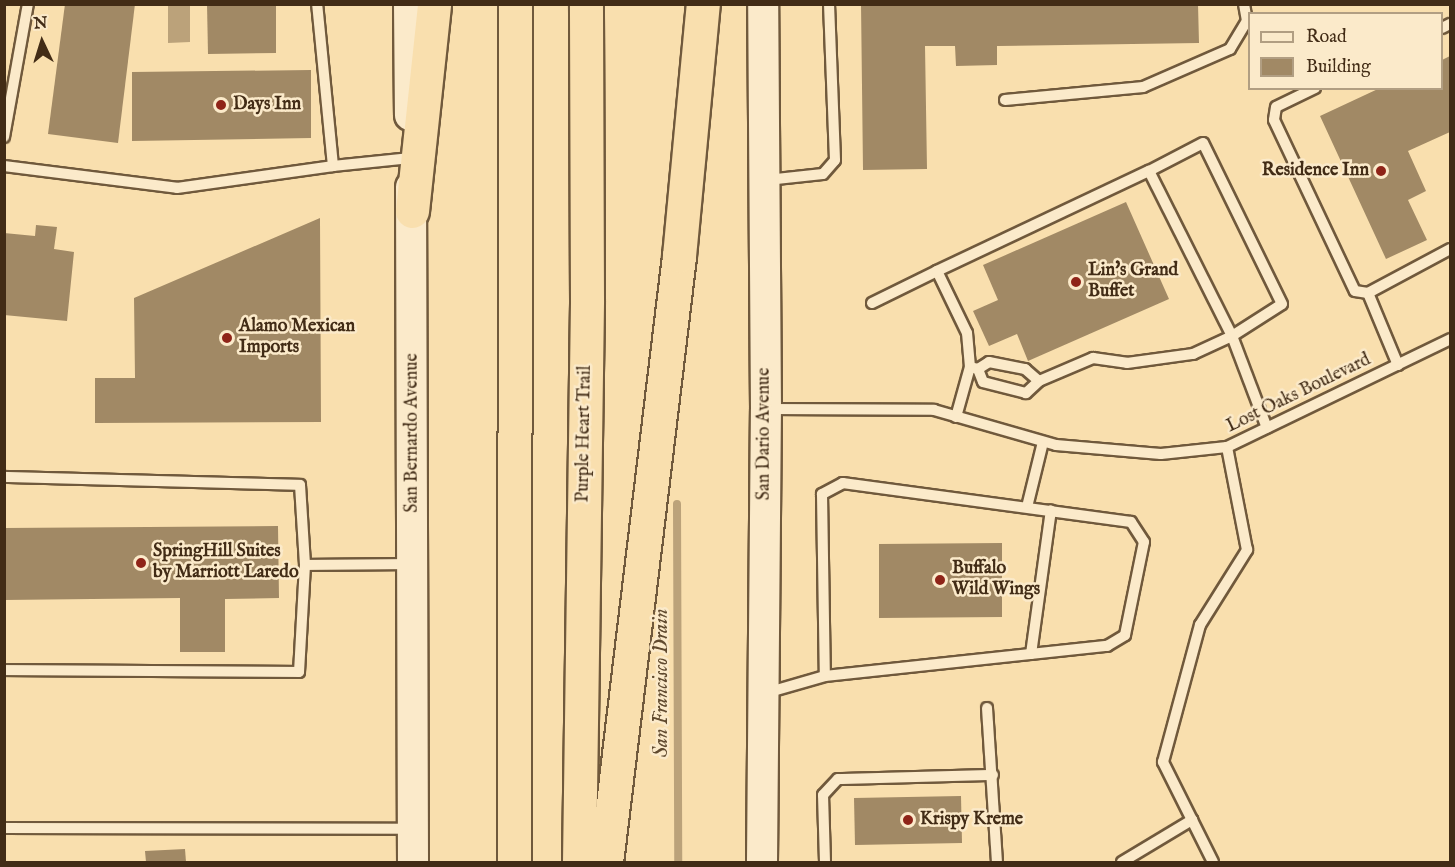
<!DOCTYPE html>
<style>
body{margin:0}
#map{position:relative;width:1455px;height:867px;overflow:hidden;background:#f9dfae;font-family:"IM FELL English",serif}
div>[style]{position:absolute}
.water>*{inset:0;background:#bba27a}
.stream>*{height:8px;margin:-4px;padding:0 4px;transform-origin:4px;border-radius:4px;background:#bba27a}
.building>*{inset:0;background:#a18965}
.roads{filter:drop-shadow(2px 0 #70593c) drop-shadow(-2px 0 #70593c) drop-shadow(0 2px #70593c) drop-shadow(0 -2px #70593c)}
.service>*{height:10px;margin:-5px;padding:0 5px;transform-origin:5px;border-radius:5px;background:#fbeaca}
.secondary>*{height:30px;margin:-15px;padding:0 15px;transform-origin:15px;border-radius:15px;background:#fbeaca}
.motorway>*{height:33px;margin:-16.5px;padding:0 16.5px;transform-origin:16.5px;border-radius:16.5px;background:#f9dfae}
.dots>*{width:16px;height:16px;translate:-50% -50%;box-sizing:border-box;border:3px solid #fbeaca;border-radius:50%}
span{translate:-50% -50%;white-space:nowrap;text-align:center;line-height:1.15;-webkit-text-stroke:5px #fbeaca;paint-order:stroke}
.poi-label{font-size:18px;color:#422c16;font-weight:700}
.left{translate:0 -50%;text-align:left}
.right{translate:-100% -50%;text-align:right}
.street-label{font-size:18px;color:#422c16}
.water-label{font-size:20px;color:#604a2f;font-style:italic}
.frame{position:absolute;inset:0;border:6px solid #422c16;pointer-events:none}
.legend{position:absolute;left:1248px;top:12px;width:195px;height:78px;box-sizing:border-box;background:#fbeaca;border:2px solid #b19e82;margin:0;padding:8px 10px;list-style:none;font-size:18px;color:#422c16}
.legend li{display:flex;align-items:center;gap:12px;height:30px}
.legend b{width:30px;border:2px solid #b19e82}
.north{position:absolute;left:12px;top:12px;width:60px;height:60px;-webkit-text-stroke:4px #fbeaca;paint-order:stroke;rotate:356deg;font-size:16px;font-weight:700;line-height:24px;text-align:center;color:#422c16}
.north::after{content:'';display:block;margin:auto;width:21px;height:27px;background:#422c16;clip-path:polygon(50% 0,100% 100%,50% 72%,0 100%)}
</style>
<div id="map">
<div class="water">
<i style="clip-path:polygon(168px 5px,190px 5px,190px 42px,168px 43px)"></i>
</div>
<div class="stream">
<i style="left:677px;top:504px;width:358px;rotate:89.8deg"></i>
</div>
<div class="building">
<i style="clip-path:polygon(65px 4px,135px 4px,118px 143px,48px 134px)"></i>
<i style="clip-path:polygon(207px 4px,276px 4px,276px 53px,208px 54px)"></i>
<i style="clip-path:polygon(861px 4px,1198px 4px,1199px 43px,997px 46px,997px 65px,956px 66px,955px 46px,925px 46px,927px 169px,863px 170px)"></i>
<i style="clip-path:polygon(1450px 56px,1450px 132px,1408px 151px,1426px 191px,1408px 200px,1427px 240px,1386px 259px,1320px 116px,1380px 88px,1442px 88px,1442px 60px)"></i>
<i style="clip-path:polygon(311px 70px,311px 138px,132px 141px,132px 72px)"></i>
<i style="clip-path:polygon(1126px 202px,1169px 299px,1028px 361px,1017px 334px,989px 346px,973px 311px,998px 300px,983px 265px)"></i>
<i style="clip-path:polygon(320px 218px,321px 422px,95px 423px,95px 378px,135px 378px,134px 298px)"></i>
<i style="clip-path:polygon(36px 225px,57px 227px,54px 249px,74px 252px,67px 321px,4px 315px,4px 233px,35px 236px)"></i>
<i style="clip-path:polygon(278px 526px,279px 598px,225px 599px,225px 652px,180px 652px,180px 598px,4px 600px,4px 528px)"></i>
<i style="clip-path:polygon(1002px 543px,1002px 617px,879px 618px,879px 544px)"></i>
<i style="clip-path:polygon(961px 796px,962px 843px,855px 845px,854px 798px)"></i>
<i style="clip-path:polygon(185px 849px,186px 862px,146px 862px,145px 851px)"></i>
</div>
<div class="roads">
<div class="service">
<i style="left:1442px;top:28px;width:9px;rotate:-27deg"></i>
<i style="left:1315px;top:88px;width:43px;rotate:154deg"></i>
<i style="left:1276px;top:107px;width:13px;rotate:99deg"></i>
<i style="left:1274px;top:120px;width:189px;rotate:64.7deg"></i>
<i style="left:1355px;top:291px;width:13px;rotate:9deg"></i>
<i style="left:1368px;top:293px;width:93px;rotate:-28.2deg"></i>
<i style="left:1005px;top:100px;width:139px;rotate:-5.4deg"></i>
<i style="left:1143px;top:87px;width:95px;rotate:-23.6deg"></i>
<i style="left:1230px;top:49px;width:33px;rotate:-59deg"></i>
<i style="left:1247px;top:21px;width:17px;rotate:-100deg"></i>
<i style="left:4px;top:137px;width:135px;rotate:-79.8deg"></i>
<i style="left:4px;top:166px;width:174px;rotate:7.2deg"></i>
<i style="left:177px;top:188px;width:158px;rotate:-8deg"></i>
<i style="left:333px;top:166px;width:163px;rotate:-95.6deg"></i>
<i style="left:333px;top:166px;width:78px;rotate:-5.9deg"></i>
<i style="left:767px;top:180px;width:56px;rotate:-6.1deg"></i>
<i style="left:823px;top:174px;width:18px;rotate:-49deg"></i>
<i style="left:835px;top:160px;width:156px;rotate:-92.2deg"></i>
<i style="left:1368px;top:293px;width:78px;rotate:67.4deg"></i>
<i style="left:872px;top:303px;width:72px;rotate:-26.2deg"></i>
<i style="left:970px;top:367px;width:8px;rotate:14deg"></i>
<i style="left:978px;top:369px;width:13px;rotate:-32deg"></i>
<i style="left:989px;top:362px;width:37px;rotate:11deg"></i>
<i style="left:1025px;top:369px;width:18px;rotate:41deg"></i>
<i style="left:1039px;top:381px;width:18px;rotate:137deg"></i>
<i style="left:1026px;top:393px;width:44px;rotate:-165.7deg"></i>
<i style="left:983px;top:382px;width:14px;rotate:-111deg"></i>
<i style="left:1039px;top:381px;width:59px;rotate:-23.1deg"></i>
<i style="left:1093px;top:358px;width:34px;rotate:8deg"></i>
<i style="left:1127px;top:363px;width:67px;rotate:-7.8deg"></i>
<i style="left:1193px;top:354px;width:43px;rotate:-24.8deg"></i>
<i style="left:1232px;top:336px;width:59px;rotate:-32.6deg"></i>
<i style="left:1282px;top:304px;width:179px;rotate:-116.1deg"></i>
<i style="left:1203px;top:143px;width:61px;rotate:152.6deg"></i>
<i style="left:769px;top:409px;width:165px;rotate:0.3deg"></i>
<i style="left:934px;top:410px;width:127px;rotate:16deg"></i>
<i style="left:1056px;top:445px;width:105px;rotate:4.9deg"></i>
<i style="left:1161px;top:454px;width:66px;rotate:-6.1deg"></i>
<i style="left:1227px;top:447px;width:248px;rotate:-25.8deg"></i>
<i style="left:956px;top:417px;width:52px;rotate:-74.4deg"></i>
<i style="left:970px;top:367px;width:34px;rotate:-95deg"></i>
<i style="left:967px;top:333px;width:69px;rotate:-115.8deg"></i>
<i style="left:937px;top:271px;width:234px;rotate:-25.3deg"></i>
<i style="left:1149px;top:171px;width:185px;rotate:63.3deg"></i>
<i style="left:1232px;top:336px;width:98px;rotate:69.2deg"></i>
<i style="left:4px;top:477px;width:296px;rotate:1.5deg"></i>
<i style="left:300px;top:485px;width:80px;rotate:86.4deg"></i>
<i style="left:305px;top:565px;width:107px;rotate:93.2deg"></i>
<i style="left:299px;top:672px;width:295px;rotate:-179.6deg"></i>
<i style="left:1027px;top:507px;width:67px;rotate:-76.2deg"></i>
<i style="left:305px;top:565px;width:105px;rotate:-0.5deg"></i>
<i style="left:1031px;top:654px;width:145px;rotate:-82.1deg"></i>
<i style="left:766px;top:693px;width:61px;rotate:-16.1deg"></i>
<i style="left:825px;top:676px;width:284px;rotate:-6.1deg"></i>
<i style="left:1107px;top:646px;width:21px;rotate:-31deg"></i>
<i style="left:1125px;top:635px;width:95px;rotate:-78.5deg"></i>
<i style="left:1144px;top:542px;width:24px;rotate:-123deg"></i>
<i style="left:1131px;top:522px;width:291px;rotate:-172.3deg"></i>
<i style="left:843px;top:483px;width:24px;rotate:152deg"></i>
<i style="left:822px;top:494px;width:182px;rotate:89.1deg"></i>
<i style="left:987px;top:708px;width:154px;rotate:86.3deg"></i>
<i style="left:4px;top:828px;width:409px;rotate:0.1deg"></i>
<i style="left:825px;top:862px;width:67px;rotate:-91.7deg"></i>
<i style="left:823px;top:795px;width:22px;rotate:-47deg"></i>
<i style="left:838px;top:779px;width:155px;rotate:-1.5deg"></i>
<i style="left:1122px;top:862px;width:82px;rotate:-31deg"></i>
<i style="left:1213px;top:862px;width:112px;rotate:-116.6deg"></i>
<i style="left:1163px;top:762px;width:142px;rotate:-74.9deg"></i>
<i style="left:1200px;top:625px;width:89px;rotate:-57.9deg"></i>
<i style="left:1247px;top:550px;width:105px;rotate:-101deg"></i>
</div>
<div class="secondary">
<i style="left:409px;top:4px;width:111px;rotate:89.5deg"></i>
<i style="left:411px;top:187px;width:675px;rotate:89.83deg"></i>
<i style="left:762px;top:862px;width:453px;rotate:-89.5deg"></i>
<i style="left:766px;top:409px;width:405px;rotate:-90.4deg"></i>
</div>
<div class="motorway">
<i style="left:412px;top:211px;width:208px;rotate:-83.9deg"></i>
<i style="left:514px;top:862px;width:858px;rotate:-89.93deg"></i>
<i style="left:579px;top:862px;width:562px;rotate:-89.18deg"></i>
<i style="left:587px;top:300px;width:296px;rotate:-90.2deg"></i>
<i style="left:606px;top:862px;width:610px;rotate:-83.13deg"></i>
<i style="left:679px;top:256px;width:253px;rotate:-84.6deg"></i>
</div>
</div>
<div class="dots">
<i style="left:221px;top:105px;background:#8f2418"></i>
<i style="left:1381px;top:171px;background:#8f2418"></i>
<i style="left:1076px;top:282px;background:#8f2418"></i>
<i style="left:227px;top:338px;background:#8f2418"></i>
<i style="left:141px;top:563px;background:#8f2418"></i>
<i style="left:940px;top:580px;background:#8f2418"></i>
<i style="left:908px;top:820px;background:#8f2418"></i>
</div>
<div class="poi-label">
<span class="left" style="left:233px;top:105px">Days Inn</span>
<span class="right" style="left:1369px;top:171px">Residence Inn</span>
<span class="left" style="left:1088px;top:282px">Lin's Grand<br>Buffet</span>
<span class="left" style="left:239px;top:338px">Alamo Mexican<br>Imports</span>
<span class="left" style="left:153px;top:563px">SpringHill Suites<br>by Marriott Laredo</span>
<span class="left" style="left:952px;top:580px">Buffalo<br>Wild Wings</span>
<span class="left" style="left:920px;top:820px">Krispy Kreme</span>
</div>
<div class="street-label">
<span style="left:1299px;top:394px;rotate:-26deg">Lost Oaks Boulevard</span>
<span style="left:413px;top:433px;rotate:-90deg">San Bernardo Avenue</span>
<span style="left:585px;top:434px;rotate:-89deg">Purple Heart Trail</span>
<span style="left:765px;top:434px;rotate:-90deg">San Dario Avenue</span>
</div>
<div class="water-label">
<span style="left:661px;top:683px;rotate:-90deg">San Francisco Drain</span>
</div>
<div class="frame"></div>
<ul class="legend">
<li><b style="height:8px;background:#fbeaca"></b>Road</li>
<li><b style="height:16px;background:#a18965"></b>Building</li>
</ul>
<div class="north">N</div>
</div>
